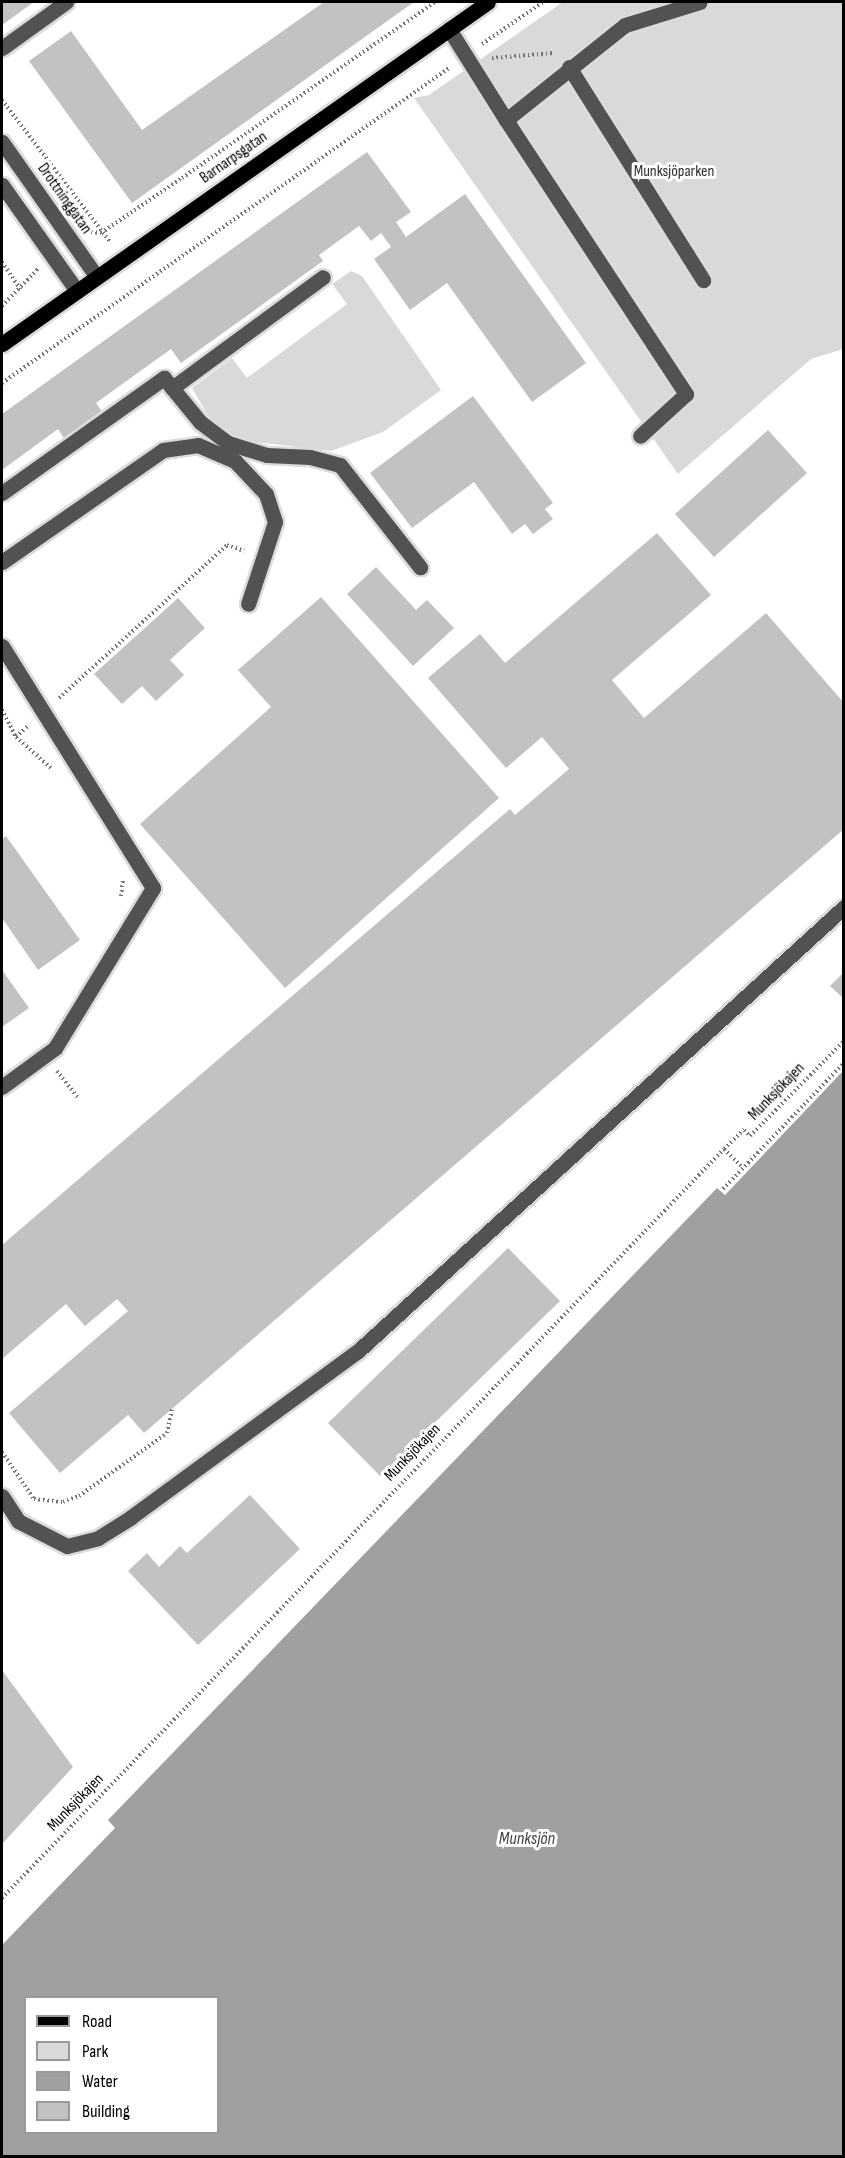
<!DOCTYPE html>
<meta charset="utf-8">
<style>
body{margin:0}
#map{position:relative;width:845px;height:2158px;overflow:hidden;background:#fff;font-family:"Sofia Sans Condensed",sans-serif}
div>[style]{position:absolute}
.green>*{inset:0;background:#d9d9d9}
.water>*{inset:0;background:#a0a0a0}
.building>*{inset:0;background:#c2c2c2}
.path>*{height:4px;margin-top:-2px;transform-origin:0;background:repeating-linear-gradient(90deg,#747474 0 1.5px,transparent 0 4.5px)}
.roads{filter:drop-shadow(2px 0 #dbdbdb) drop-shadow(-2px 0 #dbdbdb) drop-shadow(0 2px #dbdbdb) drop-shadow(0 -2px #dbdbdb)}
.minor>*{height:15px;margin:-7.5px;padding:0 7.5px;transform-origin:7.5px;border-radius:7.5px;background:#525252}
.major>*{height:15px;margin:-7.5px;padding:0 7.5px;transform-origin:7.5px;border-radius:7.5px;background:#000}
span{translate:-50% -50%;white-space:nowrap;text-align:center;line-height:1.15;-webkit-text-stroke:6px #fff;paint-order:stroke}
.street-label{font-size:16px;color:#000}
.park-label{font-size:16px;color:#303030}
.water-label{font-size:18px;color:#414141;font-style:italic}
.frame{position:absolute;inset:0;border:3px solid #000;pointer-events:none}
.legend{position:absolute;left:24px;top:1996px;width:195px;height:138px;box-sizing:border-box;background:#fff;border:2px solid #999;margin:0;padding:8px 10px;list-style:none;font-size:18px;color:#000}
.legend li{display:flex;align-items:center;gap:12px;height:30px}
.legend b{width:30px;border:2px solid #999}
</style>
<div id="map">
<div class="green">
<i style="clip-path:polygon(563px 2px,843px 2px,843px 349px,811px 359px,678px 474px,414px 98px,429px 95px)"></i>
<i style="clip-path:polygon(351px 271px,362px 276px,441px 390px,383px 432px,331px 451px,248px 441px,214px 426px,192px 388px,232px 358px,247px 378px,347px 304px,332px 284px)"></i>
</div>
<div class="water">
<i style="clip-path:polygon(evenodd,843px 1071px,843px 2156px,2px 2156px,2px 1945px,115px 1828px,108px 1820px,717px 1188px,725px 1195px,843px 1071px,26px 1998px,218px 1998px,218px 2132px,26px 2132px,26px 1998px)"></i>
</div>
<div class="building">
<i style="clip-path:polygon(2px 2px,34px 2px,2px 25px)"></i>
<i style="clip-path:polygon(324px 2px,414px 2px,132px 203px,29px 61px,71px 31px,142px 130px)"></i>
<i style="clip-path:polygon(367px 152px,411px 212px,396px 222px,406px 237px,465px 194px,586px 363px,532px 402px,447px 283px,410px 310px,374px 259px,391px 247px,381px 233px,371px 241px,359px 226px,319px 255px,323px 261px,181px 363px,171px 349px,96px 403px,103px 413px,65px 440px,58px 429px,2px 470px,2px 414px)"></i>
<i style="clip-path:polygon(473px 396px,553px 503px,545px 509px,553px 519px,533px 534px,525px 524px,512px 534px,474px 482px,412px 528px,370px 473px)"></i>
<i style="clip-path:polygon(768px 430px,807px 473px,714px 557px,675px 514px)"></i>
<i style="clip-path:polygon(657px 533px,711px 595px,612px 680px,644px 718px,766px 613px,844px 703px,844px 829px,144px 1433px,128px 1415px,60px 1473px,9px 1413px,128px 1311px,117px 1299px,85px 1326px,66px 1304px,2px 1359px,2px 1245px,510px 809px,515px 815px,569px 769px,542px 737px,506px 768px,428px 678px,480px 634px,505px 663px)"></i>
<i style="clip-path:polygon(376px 567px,416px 610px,427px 600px,454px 628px,413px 666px,347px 594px)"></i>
<i style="clip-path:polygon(321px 597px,499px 798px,285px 988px,140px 824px,271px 707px,238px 670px)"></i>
<i style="clip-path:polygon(178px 598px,205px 628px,170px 660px,184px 675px,156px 701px,142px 686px,122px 704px,94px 674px)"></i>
<i style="clip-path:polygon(6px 836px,80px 940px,38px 970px,2px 918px,2px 839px)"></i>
<i style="clip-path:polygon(2px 970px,29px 1008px,2px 1027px)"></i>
<i style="clip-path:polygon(844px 972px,844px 999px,830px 986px)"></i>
<i style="clip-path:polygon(508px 1248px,560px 1301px,380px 1476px,328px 1423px)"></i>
<i style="clip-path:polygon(250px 1495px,300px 1549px,198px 1645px,128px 1571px,147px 1553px,159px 1567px,180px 1546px,187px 1553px)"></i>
<i style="clip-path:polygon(2px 1670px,73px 1767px,2px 1844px)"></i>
</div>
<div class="path">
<i style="left:482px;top:44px;width:74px;rotate:-34.5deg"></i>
<i style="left:492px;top:58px;width:61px;rotate:-4.7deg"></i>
<i style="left:2px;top:100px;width:178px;rotate:52.7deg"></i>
<i style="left:91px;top:232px;width:10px;rotate:6deg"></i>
<i style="left:101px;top:233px;width:98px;rotate:-34.2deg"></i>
<i style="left:182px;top:178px;width:308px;rotate:-34.8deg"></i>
<i style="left:2px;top:262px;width:34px;rotate:56deg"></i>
<i style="left:2px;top:306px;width:52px;rotate:-45.8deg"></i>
<i style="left:2px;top:383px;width:547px;rotate:-35.17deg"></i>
<i style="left:59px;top:698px;width:227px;rotate:-42.3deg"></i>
<i style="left:227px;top:545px;width:18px;rotate:19deg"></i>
<i style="left:2px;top:710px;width:30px;rotate:63deg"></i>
<i style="left:16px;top:737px;width:48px;rotate:41.6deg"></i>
<i style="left:16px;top:737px;width:18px;rotate:-43deg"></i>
<i style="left:121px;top:896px;width:16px;rotate:-83deg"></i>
<i style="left:57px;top:1071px;width:33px;rotate:52deg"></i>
<i style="left:724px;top:1149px;width:27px;rotate:45deg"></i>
<i style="left:723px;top:1189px;width:175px;rotate:-46.2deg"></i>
<i style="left:2px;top:1452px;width:57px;rotate:55.8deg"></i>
<i style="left:34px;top:1499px;width:29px;rotate:6deg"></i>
<i style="left:63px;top:1502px;width:17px;rotate:-21deg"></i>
<i style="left:79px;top:1496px;width:108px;rotate:-35.6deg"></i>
<i style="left:167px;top:1433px;width:24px;rotate:-78deg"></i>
<i style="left:2px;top:1898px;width:1040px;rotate:-46.05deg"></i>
<i style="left:724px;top:1149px;width:28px;rotate:-44deg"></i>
<i style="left:744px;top:1130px;width:8px;rotate:45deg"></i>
<i style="left:750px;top:1136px;width:134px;rotate:-45.3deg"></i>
</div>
<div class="roads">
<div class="minor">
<i style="left:449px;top:29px;width:107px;rotate:57.9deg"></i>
<i style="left:506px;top:120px;width:152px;rotate:-38.6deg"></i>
<i style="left:625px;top:25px;width:78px;rotate:-17deg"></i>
<i style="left:2px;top:48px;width:79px;rotate:-35.7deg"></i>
<i style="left:569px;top:67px;width:252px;rotate:57.8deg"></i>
<i style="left:506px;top:120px;width:328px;rotate:56.7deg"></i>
<i style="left:686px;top:394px;width:62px;rotate:137.6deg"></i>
<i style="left:2px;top:142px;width:165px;rotate:54.9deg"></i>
<i style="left:2px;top:185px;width:130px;rotate:54.7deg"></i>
<i style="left:172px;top:388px;width:187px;rotate:-36.3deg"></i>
<i style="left:2px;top:493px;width:199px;rotate:-35.4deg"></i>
<i style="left:164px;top:378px;width:57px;rotate:50.7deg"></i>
<i style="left:200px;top:422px;width:35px;rotate:37deg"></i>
<i style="left:228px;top:443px;width:41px;rotate:17.1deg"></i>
<i style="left:267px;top:455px;width:43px;rotate:2.7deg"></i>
<i style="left:310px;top:457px;width:31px;rotate:15deg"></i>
<i style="left:340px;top:465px;width:130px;rotate:51.9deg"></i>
<i style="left:2px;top:562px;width:196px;rotate:-34.8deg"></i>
<i style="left:163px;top:450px;width:35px;rotate:-8deg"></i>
<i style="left:198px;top:445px;width:40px;rotate:23.4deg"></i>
<i style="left:235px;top:461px;width:45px;rotate:46.8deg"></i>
<i style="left:266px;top:494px;width:29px;rotate:72deg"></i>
<i style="left:275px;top:522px;width:86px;rotate:108.2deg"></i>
<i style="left:2px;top:646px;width:285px;rotate:58deg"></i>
<i style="left:153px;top:888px;width:188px;rotate:121.5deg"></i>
<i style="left:55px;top:1048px;width:66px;rotate:143.7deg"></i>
<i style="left:2px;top:1496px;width:30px;rotate:57deg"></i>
<i style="left:18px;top:1521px;width:55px;rotate:27deg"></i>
<i style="left:67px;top:1546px;width:32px;rotate:-14deg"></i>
<i style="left:98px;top:1538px;width:39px;rotate:-32deg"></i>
<i style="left:131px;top:1517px;width:281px;rotate:-36.2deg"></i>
<i style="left:358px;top:1351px;width:658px;rotate:-42.41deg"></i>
</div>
<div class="major">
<i style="left:2px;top:344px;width:594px;rotate:-35.13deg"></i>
</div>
</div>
<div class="street-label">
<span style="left:234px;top:158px;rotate:-35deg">Barnarpsgatan</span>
<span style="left:64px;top:199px;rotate:55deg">Drottninggatan</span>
<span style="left:777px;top:1092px;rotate:-46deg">Munksjökajen</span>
<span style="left:413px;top:1453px;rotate:-46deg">Munksjökajen</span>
<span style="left:76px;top:1803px;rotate:-46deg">Munksjökajen</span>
</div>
<div class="park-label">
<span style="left:674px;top:172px">Munksjöparken</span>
</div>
<div class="water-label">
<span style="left:527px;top:1839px">Munksjön</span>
</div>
<div class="frame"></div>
<ul class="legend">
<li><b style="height:8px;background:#000"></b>Road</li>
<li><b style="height:16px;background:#d9d9d9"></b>Park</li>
<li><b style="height:16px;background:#a0a0a0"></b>Water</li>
<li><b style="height:16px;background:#c2c2c2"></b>Building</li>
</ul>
</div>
